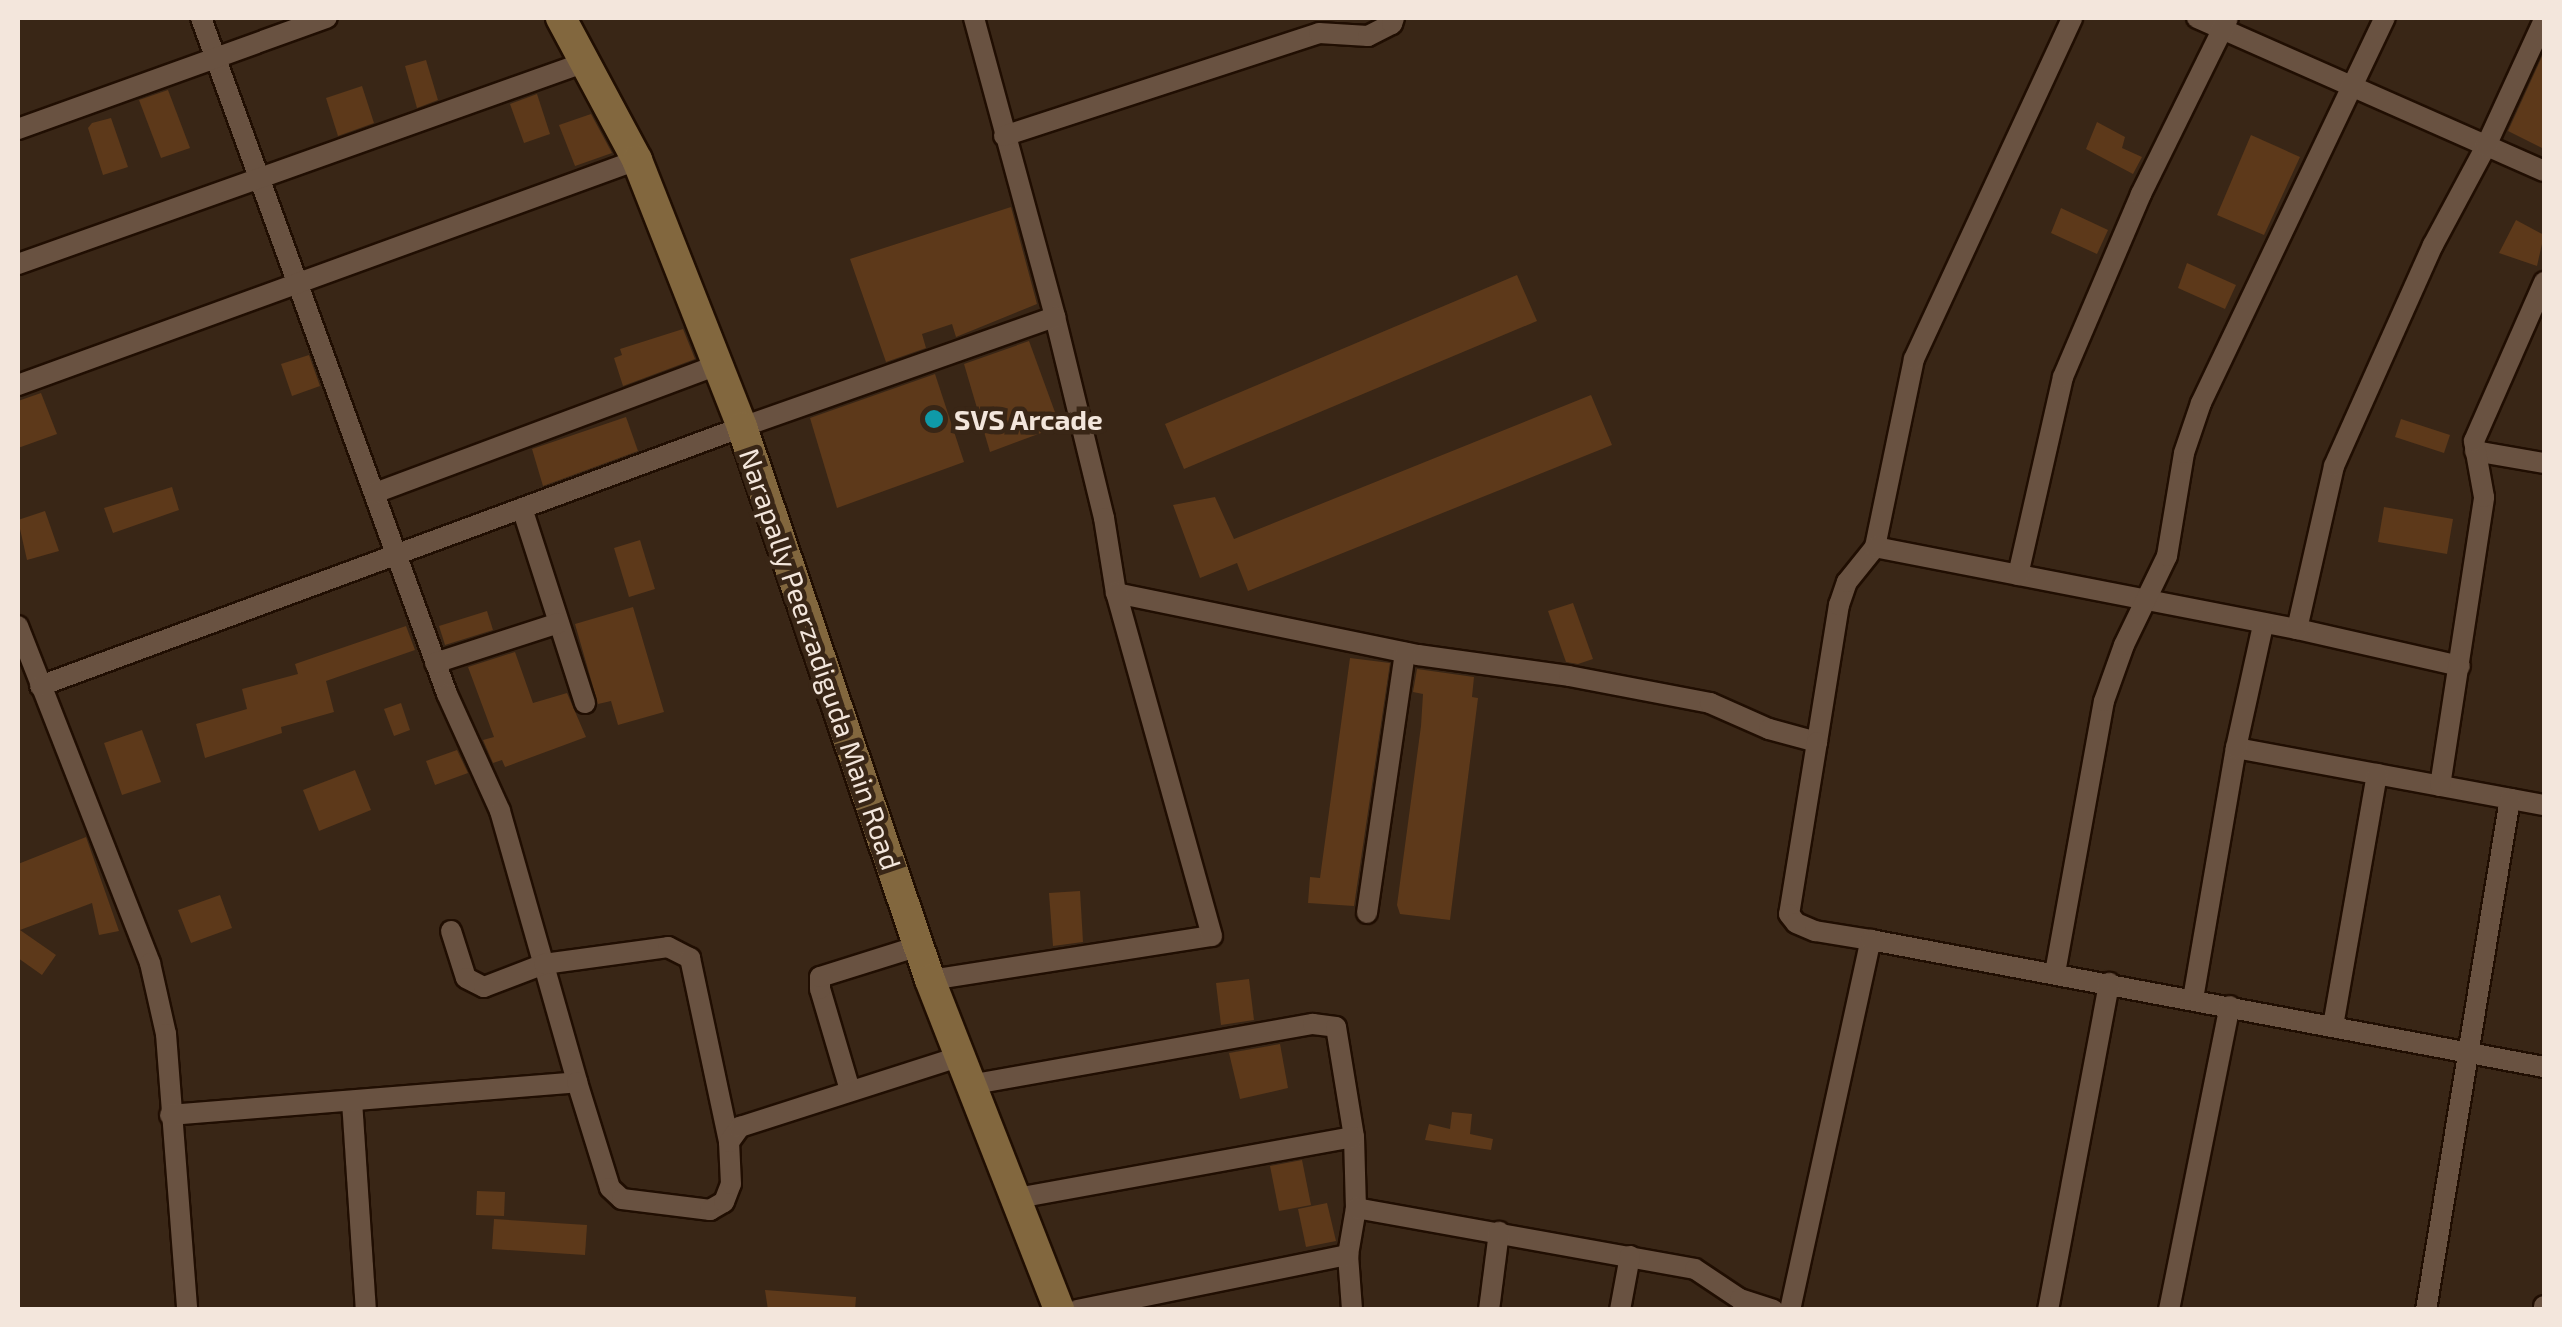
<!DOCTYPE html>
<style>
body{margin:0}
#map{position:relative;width:2562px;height:1327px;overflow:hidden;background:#392616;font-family:"Exo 2",sans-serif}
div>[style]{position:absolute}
.building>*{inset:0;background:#5d391a}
.roads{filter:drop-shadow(2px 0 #200e02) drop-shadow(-2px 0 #200e02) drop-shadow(0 2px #200e02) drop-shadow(0 -2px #200e02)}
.street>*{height:20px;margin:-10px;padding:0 10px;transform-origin:10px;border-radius:10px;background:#695241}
.secondary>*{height:30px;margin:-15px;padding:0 15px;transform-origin:15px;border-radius:15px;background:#82673e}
.dots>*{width:28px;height:28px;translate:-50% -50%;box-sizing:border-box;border:5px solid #392616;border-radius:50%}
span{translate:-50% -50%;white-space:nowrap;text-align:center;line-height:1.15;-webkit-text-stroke:9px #392616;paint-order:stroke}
.poi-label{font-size:28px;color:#f3e6dc;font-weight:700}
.left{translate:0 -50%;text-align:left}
.street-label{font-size:28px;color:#f3e6dc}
.frame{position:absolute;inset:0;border:20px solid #f3e6dc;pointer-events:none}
</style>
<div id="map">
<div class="building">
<i style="clip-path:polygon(2544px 52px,2544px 149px,2508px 131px)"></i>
<i style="clip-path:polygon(426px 60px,438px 100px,417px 108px,405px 66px)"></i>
<i style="clip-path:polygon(362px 86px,374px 123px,338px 136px,326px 98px)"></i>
<i style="clip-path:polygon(168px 90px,190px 148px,161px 158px,139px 100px)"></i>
<i style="clip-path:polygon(537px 94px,550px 134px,524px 143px,510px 104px)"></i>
<i style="clip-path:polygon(591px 114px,612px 153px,575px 166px,559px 125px)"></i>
<i style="clip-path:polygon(111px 118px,128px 167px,103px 175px,88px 128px,92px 123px)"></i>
<i style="clip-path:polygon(2097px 122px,2125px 137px,2122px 148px,2142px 157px,2133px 174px,2086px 149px)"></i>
<i style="clip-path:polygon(2251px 135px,2300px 157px,2264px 235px,2217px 215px)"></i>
<i style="clip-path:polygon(1011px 207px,1037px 304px,956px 337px,952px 324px,922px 334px,926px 348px,886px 362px,850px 259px)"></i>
<i style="clip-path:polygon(2061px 208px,2108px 230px,2097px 254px,2051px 233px)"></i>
<i style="clip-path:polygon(2516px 220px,2544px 235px,2537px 266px,2499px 253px)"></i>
<i style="clip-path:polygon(2187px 263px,2236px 285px,2225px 309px,2178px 288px)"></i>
<i style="clip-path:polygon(1517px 275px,1537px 321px,1184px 469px,1165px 424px)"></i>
<i style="clip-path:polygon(683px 329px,695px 359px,623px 386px,614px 358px,622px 355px,620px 349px)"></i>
<i style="clip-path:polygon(1029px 341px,1060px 426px,990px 452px,964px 364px)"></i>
<i style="clip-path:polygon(309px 355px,320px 386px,292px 396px,281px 364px)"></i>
<i style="clip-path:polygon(935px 374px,964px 462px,837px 508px,810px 418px)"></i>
<i style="clip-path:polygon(41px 393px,57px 434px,18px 448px,18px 401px)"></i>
<i style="clip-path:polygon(1591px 395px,1612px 445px,1248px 591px,1237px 563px,1200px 578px,1173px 505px,1215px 497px,1234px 539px)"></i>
<i style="clip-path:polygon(626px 417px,638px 451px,543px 486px,532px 449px)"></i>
<i style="clip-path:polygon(2401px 419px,2450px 435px,2444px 453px,2395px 437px)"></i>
<i style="clip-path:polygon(172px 487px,179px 510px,113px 533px,104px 508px)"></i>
<i style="clip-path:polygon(2384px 507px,2453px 519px,2447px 554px,2378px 542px)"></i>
<i style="clip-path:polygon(45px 511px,59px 551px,27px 560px,18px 520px)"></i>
<i style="clip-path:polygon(640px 540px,655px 589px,629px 597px,614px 548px)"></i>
<i style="clip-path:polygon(1573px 603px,1593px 659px,1578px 664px,1566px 662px,1548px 611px)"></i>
<i style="clip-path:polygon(633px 607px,664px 712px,618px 725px,611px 701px,598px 704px,575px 624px)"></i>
<i style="clip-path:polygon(487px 611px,493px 630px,445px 645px,439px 626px)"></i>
<i style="clip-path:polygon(406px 626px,415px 650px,326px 681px,334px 712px,281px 727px,282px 733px,205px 758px,196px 724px,247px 709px,242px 689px,298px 674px,295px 664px)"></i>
<i style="clip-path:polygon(515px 652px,533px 703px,567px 693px,586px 737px,505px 767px,502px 760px,493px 763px,483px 740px,494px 737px,468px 667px)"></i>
<i style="clip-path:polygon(1350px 658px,1390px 663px,1354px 906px,1308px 903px,1310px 877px,1320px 878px)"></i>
<i style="clip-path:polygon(1417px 669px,1474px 677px,1472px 697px,1478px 698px,1450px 920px,1400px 914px,1397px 905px,1421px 726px,1423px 694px,1413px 692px)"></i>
<i style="clip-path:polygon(401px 703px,410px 730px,394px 736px,384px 709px)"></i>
<i style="clip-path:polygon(142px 730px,161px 782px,122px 795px,104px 743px)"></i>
<i style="clip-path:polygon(457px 750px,468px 773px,435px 785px,426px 761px)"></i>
<i style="clip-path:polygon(355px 770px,371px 810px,319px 831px,303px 790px)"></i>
<i style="clip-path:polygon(86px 837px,119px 931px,99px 935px,92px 903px,20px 930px,56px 955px,42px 975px,18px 958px,18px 864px)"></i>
<i style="clip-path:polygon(1080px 891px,1083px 942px,1053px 946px,1049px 893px)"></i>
<i style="clip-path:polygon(220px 895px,232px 928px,191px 943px,178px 910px)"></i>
<i style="clip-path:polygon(1249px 979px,1254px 1020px,1221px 1025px,1216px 983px)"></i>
<i style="clip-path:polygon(1280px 1044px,1288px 1088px,1240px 1099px,1229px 1053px)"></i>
<i style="clip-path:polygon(1452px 1112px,1472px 1114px,1470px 1134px,1493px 1139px,1491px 1150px,1425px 1140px,1429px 1124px,1450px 1129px)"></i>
<i style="clip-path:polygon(1302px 1160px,1311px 1205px,1279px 1211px,1270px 1166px)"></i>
<i style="clip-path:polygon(477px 1191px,505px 1192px,504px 1216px,476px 1215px)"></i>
<i style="clip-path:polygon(1327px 1203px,1336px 1241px,1306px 1247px,1298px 1209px)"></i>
<i style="clip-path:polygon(494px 1219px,587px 1225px,585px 1255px,492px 1249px)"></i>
<i style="clip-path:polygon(765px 1290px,856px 1297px,855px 1310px,768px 1310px)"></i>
</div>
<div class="roads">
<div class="street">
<i style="left:201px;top:18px;width:719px;rotate:70deg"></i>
<i style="left:447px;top:694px;width:128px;rotate:65.6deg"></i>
<i style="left:500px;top:811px;width:282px;rotate:74.1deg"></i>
<i style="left:974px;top:18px;width:310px;rotate:74.8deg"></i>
<i style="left:1055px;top:317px;width:207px;rotate:76.3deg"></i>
<i style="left:1104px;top:518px;width:76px;rotate:80.9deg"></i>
<i style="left:1116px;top:593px;width:308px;rotate:11.6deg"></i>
<i style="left:1418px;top:655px;width:152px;rotate:7.9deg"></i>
<i style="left:1569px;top:676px;width:144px;rotate:10.8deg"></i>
<i style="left:1710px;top:703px;width:64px;rotate:23.8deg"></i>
<i style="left:1769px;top:729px;width:50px;rotate:15.2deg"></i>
<i style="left:1817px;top:742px;width:139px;rotate:-80.9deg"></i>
<i style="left:1839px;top:605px;width:24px;rotate:-71deg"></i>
<i style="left:1847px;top:582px;width:45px;rotate:-51.3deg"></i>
<i style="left:1875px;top:547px;width:192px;rotate:-78.3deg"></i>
<i style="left:1914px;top:359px;width:376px;rotate:-65.1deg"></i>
<i style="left:2197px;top:18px;width:379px;rotate:23.8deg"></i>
<i style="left:18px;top:129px;width:328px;rotate:-19.8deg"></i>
<i style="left:1004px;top:136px;width:331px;rotate:-18.1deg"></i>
<i style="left:1319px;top:33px;width:49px;rotate:3.5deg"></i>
<i style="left:1368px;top:36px;width:27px;rotate:-27deg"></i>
<i style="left:1392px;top:24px;width:6px;rotate:-72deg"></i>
<i style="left:18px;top:264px;width:603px;rotate:-19.58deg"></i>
<i style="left:18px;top:385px;width:659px;rotate:-19.98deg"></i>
<i style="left:2475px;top:451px;width:70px;rotate:9.9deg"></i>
<i style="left:375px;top:493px;width:366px;rotate:-20.5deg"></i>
<i style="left:522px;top:508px;width:205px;rotate:72.1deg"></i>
<i style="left:1875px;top:547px;width:430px;rotate:11deg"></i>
<i style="left:2297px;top:629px;width:167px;rotate:12.8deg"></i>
<i style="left:2018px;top:575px;width:203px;rotate:-77.2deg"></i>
<i style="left:2063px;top:377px;width:199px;rotate:-66.9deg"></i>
<i style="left:2141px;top:194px;width:196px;rotate:-63.7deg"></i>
<i style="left:18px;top:626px;width:362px;rotate:68.6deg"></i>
<i style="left:150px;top:963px;width:73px;rotate:77.3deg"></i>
<i style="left:166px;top:1034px;width:277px;rotate:85.6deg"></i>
<i style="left:2297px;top:629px;width:167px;rotate:-77.2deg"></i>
<i style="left:2334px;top:466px;width:242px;rotate:-65.9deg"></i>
<i style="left:2433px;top:245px;width:112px;rotate:-61.8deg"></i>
<i style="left:2486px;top:146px;width:139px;rotate:-65.3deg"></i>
<i style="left:435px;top:663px;width:130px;rotate:-17.9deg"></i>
<i style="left:40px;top:686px;width:748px;rotate:-20.25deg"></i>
<i style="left:742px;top:427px;width:332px;rotate:-19.4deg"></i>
<i style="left:1817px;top:742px;width:174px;rotate:99.2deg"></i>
<i style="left:1789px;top:914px;width:11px;rotate:52deg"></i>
<i style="left:1796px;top:923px;width:21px;rotate:23deg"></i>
<i style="left:1815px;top:931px;width:57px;rotate:9.1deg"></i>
<i style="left:2236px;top:748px;width:313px;rotate:10.5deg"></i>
<i style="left:2440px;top:786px;width:292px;rotate:-81.3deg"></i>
<i style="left:2484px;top:497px;width:57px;rotate:-100.1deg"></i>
<i style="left:2474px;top:441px;width:174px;rotate:-66.2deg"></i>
<i style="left:1367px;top:913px;width:263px;rotate:-81.7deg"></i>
<i style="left:451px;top:931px;width:49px;rotate:72.3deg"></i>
<i style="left:466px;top:978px;width:20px;rotate:27deg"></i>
<i style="left:484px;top:987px;width:64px;rotate:-21deg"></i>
<i style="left:544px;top:964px;width:125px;rotate:-7.8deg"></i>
<i style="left:668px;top:947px;width:25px;rotate:27deg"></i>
<i style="left:690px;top:958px;width:188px;rotate:78deg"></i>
<i style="left:2055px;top:973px;width:276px;rotate:-79.8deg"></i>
<i style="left:2104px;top:701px;width:59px;rotate:-70.3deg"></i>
<i style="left:2124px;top:645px;width:99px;rotate:-64.2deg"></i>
<i style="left:2167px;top:556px;width:104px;rotate:-80.6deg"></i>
<i style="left:2184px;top:453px;width:53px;rotate:-71.2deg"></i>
<i style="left:2201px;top:403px;width:427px;rotate:-64.5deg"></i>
<i style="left:930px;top:980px;width:285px;rotate:-8.9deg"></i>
<i style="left:1212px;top:936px;width:356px;rotate:-105.6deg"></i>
<i style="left:2193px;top:999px;width:255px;rotate:-80.3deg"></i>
<i style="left:2236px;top:748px;width:126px;rotate:-77.6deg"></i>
<i style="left:2333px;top:1026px;width:256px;rotate:-80.1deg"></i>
<i style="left:969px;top:1085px;width:349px;rotate:-10.1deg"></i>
<i style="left:1313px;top:1024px;width:23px;rotate:7deg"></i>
<i style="left:1336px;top:1027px;width:111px;rotate:80.7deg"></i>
<i style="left:1354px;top:1137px;width:71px;rotate:88.4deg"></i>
<i style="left:1356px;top:1208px;width:48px;rotate:99.7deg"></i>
<i style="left:1348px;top:1255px;width:55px;rotate:85.8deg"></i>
<i style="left:850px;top:1090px;width:105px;rotate:-106.5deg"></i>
<i style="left:820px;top:989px;width:12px;rotate:-90deg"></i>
<i style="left:820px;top:977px;width:104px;rotate:-17.4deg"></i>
<i style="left:352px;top:1101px;width:209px;rotate:86.2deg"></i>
<i style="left:170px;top:1115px;width:408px;rotate:-4.6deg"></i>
<i style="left:577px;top:1082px;width:111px;rotate:72.7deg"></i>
<i style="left:610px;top:1188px;width:16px;rotate:43deg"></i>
<i style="left:622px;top:1199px;width:89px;rotate:7.1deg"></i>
<i style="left:710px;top:1210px;width:16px;rotate:-30deg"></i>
<i style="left:724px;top:1202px;width:19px;rotate:-69deg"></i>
<i style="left:731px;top:1184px;width:42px;rotate:-92.7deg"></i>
<i style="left:729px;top:1142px;width:19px;rotate:-54deg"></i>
<i style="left:740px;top:1127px;width:229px;rotate:-17.8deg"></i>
<i style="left:1017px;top:1198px;width:342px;rotate:-10.3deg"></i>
<i style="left:1356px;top:1208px;width:344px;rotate:10.2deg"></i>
<i style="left:1695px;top:1269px;width:54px;rotate:33.7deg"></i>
<i style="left:1740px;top:1299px;width:35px;rotate:18deg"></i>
<i style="left:1077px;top:1310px;width:277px;rotate:-11.5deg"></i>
<i style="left:1489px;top:1310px;width:79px;rotate:-82.7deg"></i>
<i style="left:1620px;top:1310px;width:55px;rotate:-79.5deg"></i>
<i style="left:1790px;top:1310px;width:379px;rotate:-77.7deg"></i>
<i style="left:1871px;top:940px;width:685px;rotate:10.69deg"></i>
<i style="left:2048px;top:1310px;width:333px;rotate:-79.4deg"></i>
<i style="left:2169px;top:1310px;width:310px;rotate:-78.7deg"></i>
<i style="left:2426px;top:1310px;width:518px;rotate:-80.67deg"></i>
<i style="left:2544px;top:1310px;width:4px;rotate:-90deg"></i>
</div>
<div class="secondary">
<i style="left:561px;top:18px;width:161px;rotate:61.8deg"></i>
<i style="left:637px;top:160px;width:287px;rotate:68.5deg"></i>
<i style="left:742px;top:427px;width:584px;rotate:71.22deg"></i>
<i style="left:930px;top:980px;width:354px;rotate:68.6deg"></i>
</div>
</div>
<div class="dots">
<i style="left:934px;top:419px;background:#0f9aa8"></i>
</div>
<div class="poi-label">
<span class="left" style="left:954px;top:419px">SVS Arcade</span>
</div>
<div class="street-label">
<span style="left:821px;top:659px;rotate:71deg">Narapally Peerzadiguda Main Road</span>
</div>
<div class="frame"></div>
</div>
